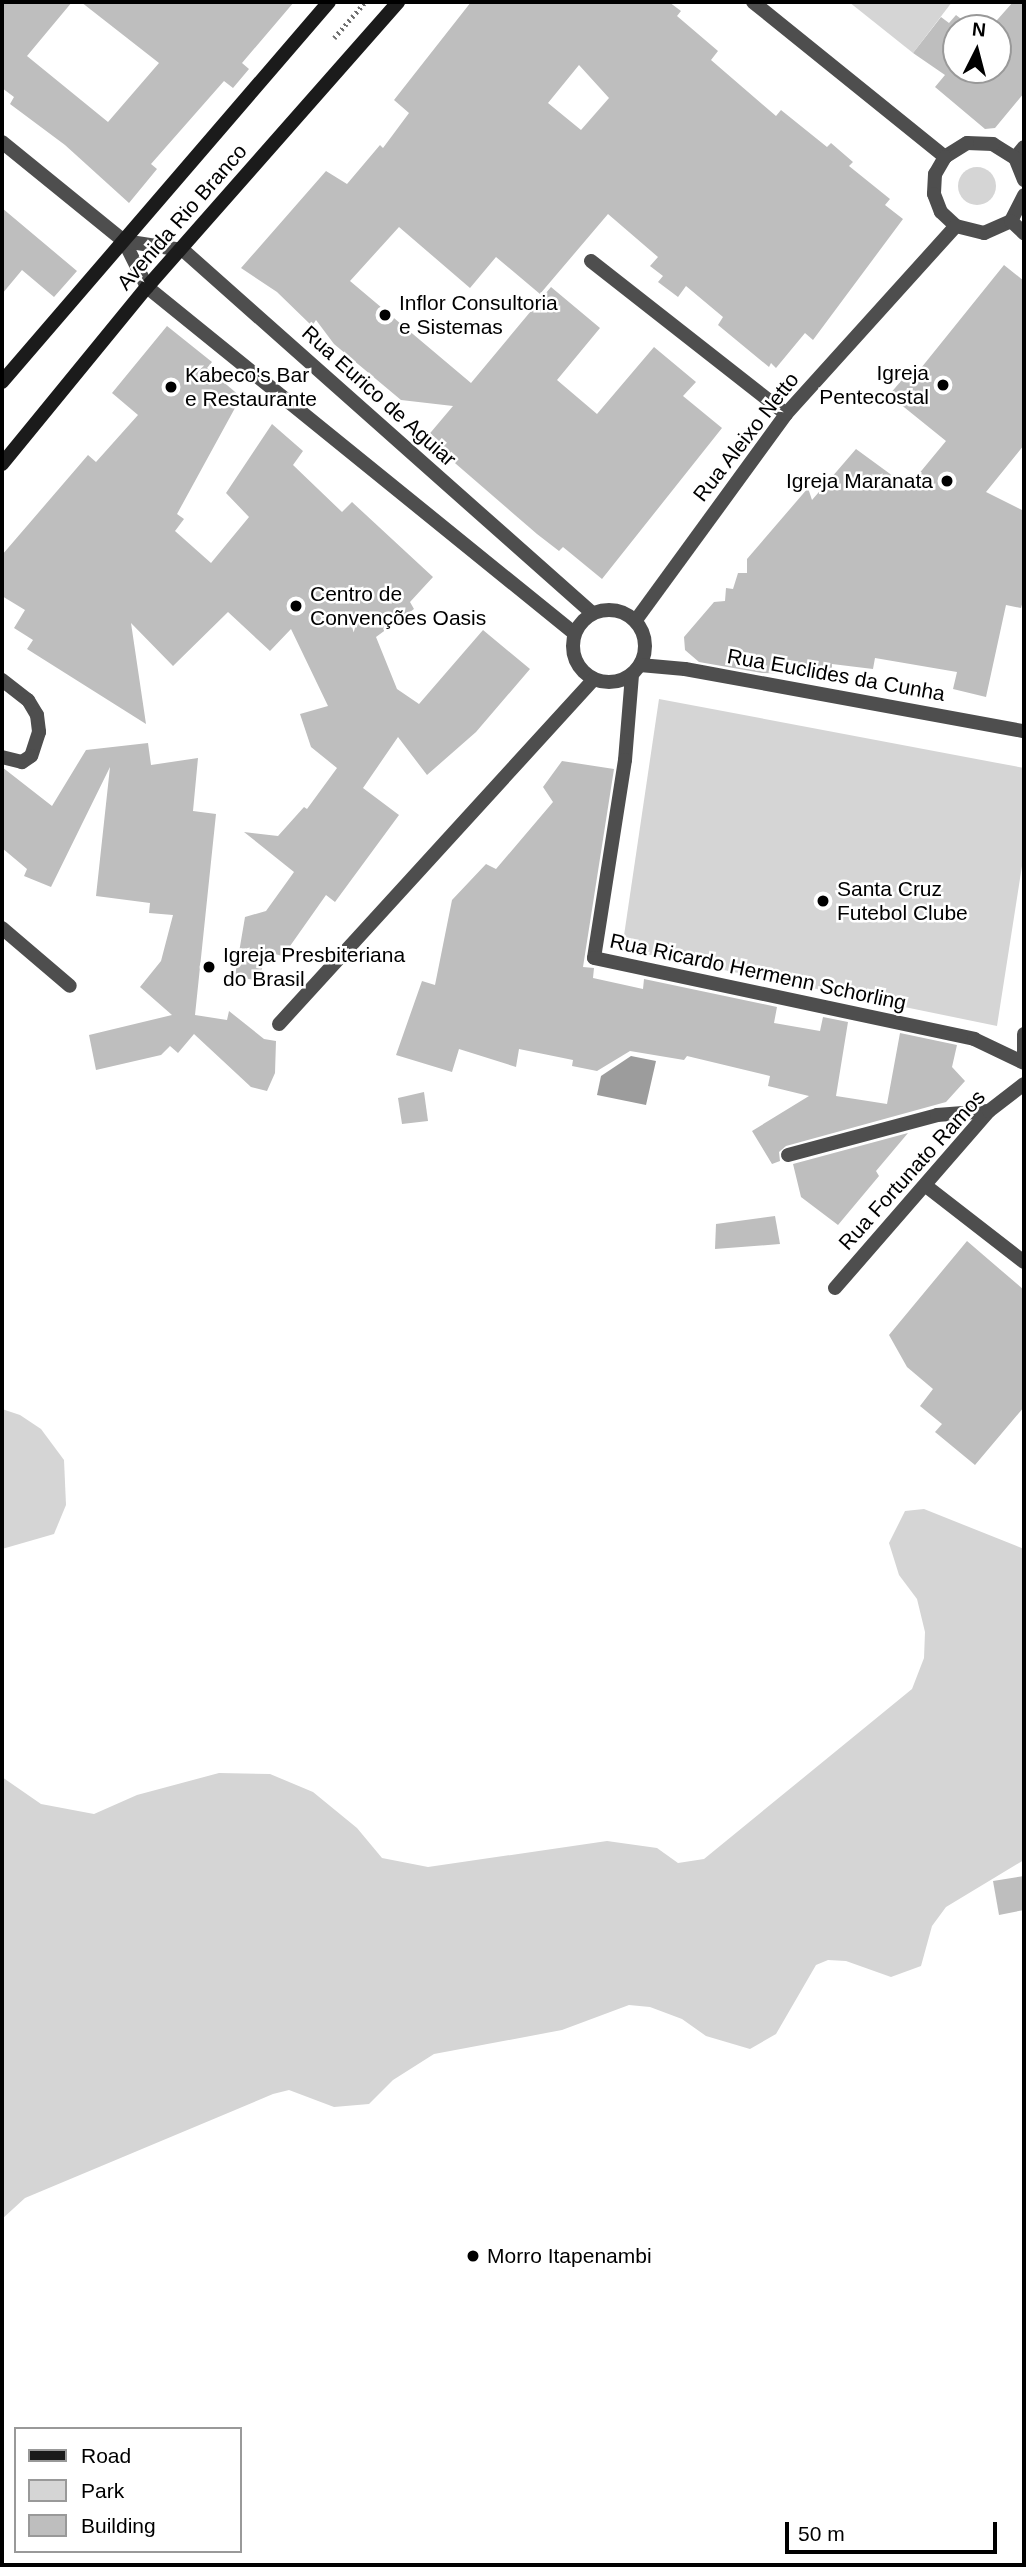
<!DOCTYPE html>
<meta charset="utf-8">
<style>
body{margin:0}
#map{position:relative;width:1026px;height:2567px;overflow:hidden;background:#fff;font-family:Helvetica,sans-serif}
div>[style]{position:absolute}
.green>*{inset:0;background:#d5d5d5}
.round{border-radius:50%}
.water>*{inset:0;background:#9c9c9c}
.building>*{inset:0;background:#bebebe}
.path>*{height:4.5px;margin-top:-2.25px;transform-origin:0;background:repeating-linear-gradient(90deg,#707070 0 2px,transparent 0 5.5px)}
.lane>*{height:14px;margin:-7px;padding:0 7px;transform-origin:7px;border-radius:7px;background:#4e4e4e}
.street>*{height:14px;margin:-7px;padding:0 7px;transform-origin:7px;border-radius:7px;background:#4e4e4e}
.street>.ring{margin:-7px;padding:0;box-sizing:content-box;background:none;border:14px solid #4e4e4e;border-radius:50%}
.secondary>*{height:14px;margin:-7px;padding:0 7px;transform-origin:7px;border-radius:7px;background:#1b1b1b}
.dots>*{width:19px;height:19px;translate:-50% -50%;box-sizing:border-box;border:4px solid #fff;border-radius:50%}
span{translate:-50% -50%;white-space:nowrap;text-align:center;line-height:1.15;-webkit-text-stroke:5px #fff;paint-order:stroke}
.street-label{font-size:21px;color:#000}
.poi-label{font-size:21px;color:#000}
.left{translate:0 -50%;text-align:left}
.right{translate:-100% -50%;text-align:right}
.frame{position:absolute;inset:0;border:4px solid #000;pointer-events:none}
.legend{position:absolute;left:14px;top:2427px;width:228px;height:126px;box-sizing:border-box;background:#fff;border:2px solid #999;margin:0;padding:9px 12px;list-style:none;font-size:21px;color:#000}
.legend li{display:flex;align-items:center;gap:14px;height:35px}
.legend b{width:35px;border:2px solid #999}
.north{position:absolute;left:942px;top:14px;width:70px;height:70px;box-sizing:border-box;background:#fff;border:2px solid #999;border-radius:50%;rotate:6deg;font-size:19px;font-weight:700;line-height:28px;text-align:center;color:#000}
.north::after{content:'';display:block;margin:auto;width:24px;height:32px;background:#000;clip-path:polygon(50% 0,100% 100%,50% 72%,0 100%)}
.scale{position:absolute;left:785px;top:2522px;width:212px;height:32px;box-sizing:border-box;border:4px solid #000;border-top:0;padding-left:9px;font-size:21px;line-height:24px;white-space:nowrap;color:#000;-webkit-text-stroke:5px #fff;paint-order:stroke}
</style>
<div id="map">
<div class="green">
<i style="clip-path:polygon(849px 2px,952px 2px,913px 53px)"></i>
<i class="round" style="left:958px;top:167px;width:38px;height:38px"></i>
<i style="clip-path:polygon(659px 699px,1024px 768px,1024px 853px,997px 1026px,622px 949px)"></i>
<i style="clip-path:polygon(2px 1409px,20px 1415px,41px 1429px,64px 1460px,66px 1505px,54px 1534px,2px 1549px)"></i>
<i style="clip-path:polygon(924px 1509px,1024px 1549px,1024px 1860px,946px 1907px,932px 1926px,921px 1966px,891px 1977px,846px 1961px,828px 1960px,816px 1965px,776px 2034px,750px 2049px,706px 2036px,682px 2019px,650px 2007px,629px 2005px,562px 2030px,434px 2054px,393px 2080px,369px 2104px,334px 2107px,289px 2090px,273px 2094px,25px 2198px,2px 2219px,2px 1777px,41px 1804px,94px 1814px,137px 1795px,219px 1773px,270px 1774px,313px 1792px,357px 1828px,382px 1858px,428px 1867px,607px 1841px,657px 1848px,678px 1863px,704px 1859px,912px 1689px,924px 1658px,925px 1632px,917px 1599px,899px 1575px,889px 1543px,905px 1511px)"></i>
</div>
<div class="water">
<i style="clip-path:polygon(631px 1056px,656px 1061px,646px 1105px,597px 1095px,601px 1076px)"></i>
</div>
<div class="building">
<i style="clip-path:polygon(2px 2px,72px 2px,27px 56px,108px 122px,159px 63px,81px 2px,294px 2px,242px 63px,249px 69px,233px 88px,224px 81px,151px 164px,157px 169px,129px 203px,65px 145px,10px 104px,14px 97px,2px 88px)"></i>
<i style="clip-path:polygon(evenodd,471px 2px,669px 2px,681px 11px,677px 16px,718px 51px,711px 60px,776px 116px,781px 110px,827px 147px,831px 143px,853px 162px,849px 166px,890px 199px,885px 205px,903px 219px,813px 340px,805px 333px,776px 368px,771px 363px,769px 367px,718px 325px,723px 317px,686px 286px,678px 297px,658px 282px,663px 276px,650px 266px,658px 257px,608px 214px,540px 294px,496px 257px,470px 288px,399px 227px,350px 281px,471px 383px,551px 287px,600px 328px,557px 380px,597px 414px,654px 347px,696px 382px,683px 396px,722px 428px,602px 579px,563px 547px,559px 551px,537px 534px,426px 438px,453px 406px,401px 400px,334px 344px,316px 320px,312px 326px,277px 292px,241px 268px,326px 171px,347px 184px,380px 145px,383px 148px,409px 113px,394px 100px,471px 2px,579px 65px,609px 98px,581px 130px,548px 103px,579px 65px)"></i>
<i style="clip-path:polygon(1013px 2px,1024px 2px,1024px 93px,995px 128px,985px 129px,935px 87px,945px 75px,913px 53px,941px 17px,949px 23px,956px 15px,973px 28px,956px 28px,956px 70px,998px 70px,998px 28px,990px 28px)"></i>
<i style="clip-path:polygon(2px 208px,77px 271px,54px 297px,22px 270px,2px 294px)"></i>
<i style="clip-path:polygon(1004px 265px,1024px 281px,1024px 445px,986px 492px,1024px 511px,1024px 597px,1021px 608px,1006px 605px,986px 697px,953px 689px,957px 672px,875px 658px,873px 669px,832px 664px,832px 673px,806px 674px,762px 673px,699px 662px,685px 650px,684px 637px,714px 602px,725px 601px,726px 588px,733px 589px,738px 573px,747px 573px,747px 559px,808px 488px,812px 500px,856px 449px,908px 487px,946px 441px,889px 395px,907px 374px,913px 378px)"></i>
<i style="clip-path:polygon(167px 326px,212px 362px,207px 368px,241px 397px,177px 514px,184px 519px,175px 531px,211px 563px,249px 517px,226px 493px,272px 424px,303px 451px,293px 465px,342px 512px,352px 502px,433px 577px,410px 602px,414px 609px,376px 637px,397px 689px,419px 704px,483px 630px,530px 669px,476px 732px,427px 775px,398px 737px,363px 788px,399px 815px,335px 902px,326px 895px,283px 956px,266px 952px,259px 981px,235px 976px,245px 917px,266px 911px,294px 872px,244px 832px,278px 836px,304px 807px,307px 809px,337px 768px,311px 747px,300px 714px,328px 706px,291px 629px,270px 651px,228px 612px,173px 666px,131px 623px,146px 724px,27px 649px,33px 640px,14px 628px,25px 610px,2px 596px,2px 555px,88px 455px,96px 462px,138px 415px,112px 393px)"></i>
<i style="clip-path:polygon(148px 743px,151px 765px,198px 758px,193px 811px,216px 814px,195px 1015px,227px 1020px,229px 1011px,264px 1039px,276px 1041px,275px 1073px,267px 1091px,251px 1087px,194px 1034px,178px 1053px,170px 1046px,161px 1055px,96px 1070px,89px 1035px,172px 1015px,140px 987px,161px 961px,173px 915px,149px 913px,150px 903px,96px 896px,110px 767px,51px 887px,24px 876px,27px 869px,2px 848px,2px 767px,52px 806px,86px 750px)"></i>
<i style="clip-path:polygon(562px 761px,614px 769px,583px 967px,594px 968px,593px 978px,643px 989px,644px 979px,777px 1007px,774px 1023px,820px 1031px,823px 1017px,848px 1022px,836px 1096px,887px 1104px,900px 1033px,957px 1045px,952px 1067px,965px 1081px,946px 1102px,786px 1146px,779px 1152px,780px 1161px,772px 1164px,752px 1131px,809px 1096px,768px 1086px,770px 1076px,687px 1056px,684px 1060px,630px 1051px,597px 1071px,572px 1066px,573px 1060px,519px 1049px,516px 1067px,459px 1049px,452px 1072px,396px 1055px,422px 981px,435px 985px,452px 900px,486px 864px,496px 869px,553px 802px,543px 787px)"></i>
<i style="clip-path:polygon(424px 1092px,428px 1121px,402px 1124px,398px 1098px)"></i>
<i style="clip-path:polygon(908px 1133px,876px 1171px,879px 1176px,838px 1225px,801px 1197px,793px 1164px)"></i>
<i style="clip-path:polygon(775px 1216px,780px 1244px,715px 1249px,716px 1224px)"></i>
<i style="clip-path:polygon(967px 1241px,1024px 1290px,1024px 1407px,975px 1465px,935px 1432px,942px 1424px,920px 1406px,933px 1389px,907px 1367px,889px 1335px)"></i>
<i style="clip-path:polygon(1024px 1876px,1024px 1910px,999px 1915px,993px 1881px)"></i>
</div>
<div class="path">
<i style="left:334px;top:38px;width:48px;rotate:-49.3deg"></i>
</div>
<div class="lane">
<i style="left:2px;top:680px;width:33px;rotate:38deg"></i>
<i style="left:28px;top:700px;width:17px;rotate:59deg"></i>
<i style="left:37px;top:715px;width:17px;rotate:83deg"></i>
<i style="left:39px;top:732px;width:25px;rotate:108deg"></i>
<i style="left:31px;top:756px;width:11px;rotate:146deg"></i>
<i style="left:22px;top:762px;width:21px;rotate:-166deg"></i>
<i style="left:788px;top:1155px;width:154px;rotate:-15deg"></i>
<i style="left:937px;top:1115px;width:52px;rotate:-4.4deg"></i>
</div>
<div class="street">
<i style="left:753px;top:2px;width:247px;rotate:38.9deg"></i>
<i style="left:2px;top:142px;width:157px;rotate:39.1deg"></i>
<i style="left:124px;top:241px;width:51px;rotate:63.4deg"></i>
<i style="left:147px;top:287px;width:550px;rotate:39.02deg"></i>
<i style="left:1015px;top:158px;width:14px;rotate:-51deg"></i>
<i style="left:1024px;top:180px;width:24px;rotate:-112deg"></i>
<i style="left:1015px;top:158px;width:26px;rotate:-148deg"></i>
<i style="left:993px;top:144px;width:26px;rotate:-178deg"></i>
<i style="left:967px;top:143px;width:26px;rotate:148deg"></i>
<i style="left:945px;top:157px;width:20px;rotate:120deg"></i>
<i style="left:935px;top:174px;width:20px;rotate:93deg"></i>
<i style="left:934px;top:194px;width:19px;rotate:69deg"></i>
<i style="left:941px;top:212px;width:21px;rotate:43deg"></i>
<i style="left:956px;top:226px;width:29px;rotate:14deg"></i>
<i style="left:984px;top:233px;width:30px;rotate:-24deg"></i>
<i style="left:1011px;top:221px;width:29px;rotate:-63deg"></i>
<i style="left:1011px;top:221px;width:18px;rotate:43deg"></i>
<i style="left:124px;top:241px;width:60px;rotate:8.7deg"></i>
<i style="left:183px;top:250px;width:547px;rotate:41.59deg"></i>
<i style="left:591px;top:261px;width:248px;rotate:38.1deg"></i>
<i class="ring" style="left:573px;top:610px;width:58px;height:58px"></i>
<i style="left:636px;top:620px;width:255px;rotate:-53.9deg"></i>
<i style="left:786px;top:414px;width:253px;rotate:-47.9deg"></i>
<i style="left:640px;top:665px;width:45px;rotate:5.1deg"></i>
<i style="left:685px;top:669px;width:345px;rotate:10.4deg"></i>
<i style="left:632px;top:675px;width:85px;rotate:94.7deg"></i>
<i style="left:625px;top:760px;width:200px;rotate:98.9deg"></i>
<i style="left:594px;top:958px;width:389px;rotate:12deg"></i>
<i style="left:974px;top:1039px;width:55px;rotate:25.6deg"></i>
<i style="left:2px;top:928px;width:89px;rotate:40.5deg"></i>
<i style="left:279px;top:1024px;width:467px;rotate:-47.6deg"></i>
<i style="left:1024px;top:1034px;width:24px;rotate:90deg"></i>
<i style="left:926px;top:1186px;width:124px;rotate:37.8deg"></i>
<i style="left:835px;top:1288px;width:235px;rotate:-49deg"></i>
<i style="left:989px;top:1111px;width:44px;rotate:-37.6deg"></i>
</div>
<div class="secondary">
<i style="left:2px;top:382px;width:501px;rotate:-49.29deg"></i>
<i style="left:2px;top:464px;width:229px;rotate:-50.7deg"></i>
<i style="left:147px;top:287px;width:380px;rotate:-48.6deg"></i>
</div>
<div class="dots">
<i style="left:385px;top:315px;background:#000"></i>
<i style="left:943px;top:385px;background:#000"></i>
<i style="left:171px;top:387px;background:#000"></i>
<i style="left:947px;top:481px;background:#000"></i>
<i style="left:296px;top:606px;background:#000"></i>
<i style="left:823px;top:901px;background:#000"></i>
<i style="left:209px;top:967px;background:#000"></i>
<i style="left:473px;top:2256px;background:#000"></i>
</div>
<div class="street-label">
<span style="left:182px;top:217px;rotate:-49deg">Avenida Rio Branco</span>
<span style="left:379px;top:396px;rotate:42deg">Rua Eurico de Aguiar</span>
<span style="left:746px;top:437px;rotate:-52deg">Rua Aleixo Netto</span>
<span style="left:836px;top:675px;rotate:10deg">Rua Euclides da Cunha</span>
<span style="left:758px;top:972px;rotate:12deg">Rua Ricardo Hermenn Schorling</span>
<span style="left:912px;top:1170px;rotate:-48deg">Rua Fortunato Ramos</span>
</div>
<div class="poi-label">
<span class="left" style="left:399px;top:315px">Inflor Consultoria<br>e Sistemas</span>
<span class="right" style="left:929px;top:385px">Igreja<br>Pentecostal</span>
<span class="left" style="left:185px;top:387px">Kabeco's Bar<br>e Restaurante</span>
<span class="right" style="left:933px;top:481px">Igreja Maranata</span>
<span class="left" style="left:310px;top:606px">Centro de<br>Convenções Oasis</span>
<span class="left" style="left:837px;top:901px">Santa Cruz<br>Futebol Clube</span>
<span class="left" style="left:223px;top:967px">Igreja Presbiteriana<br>do Brasil</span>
<span class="left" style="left:487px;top:2256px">Morro Itapenambi</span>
</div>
<div class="frame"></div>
<ul class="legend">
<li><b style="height:9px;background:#1b1b1b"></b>Road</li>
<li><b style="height:19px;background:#d5d5d5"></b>Park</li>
<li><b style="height:19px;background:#bebebe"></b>Building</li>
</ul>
<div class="north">N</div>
<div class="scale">50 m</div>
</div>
